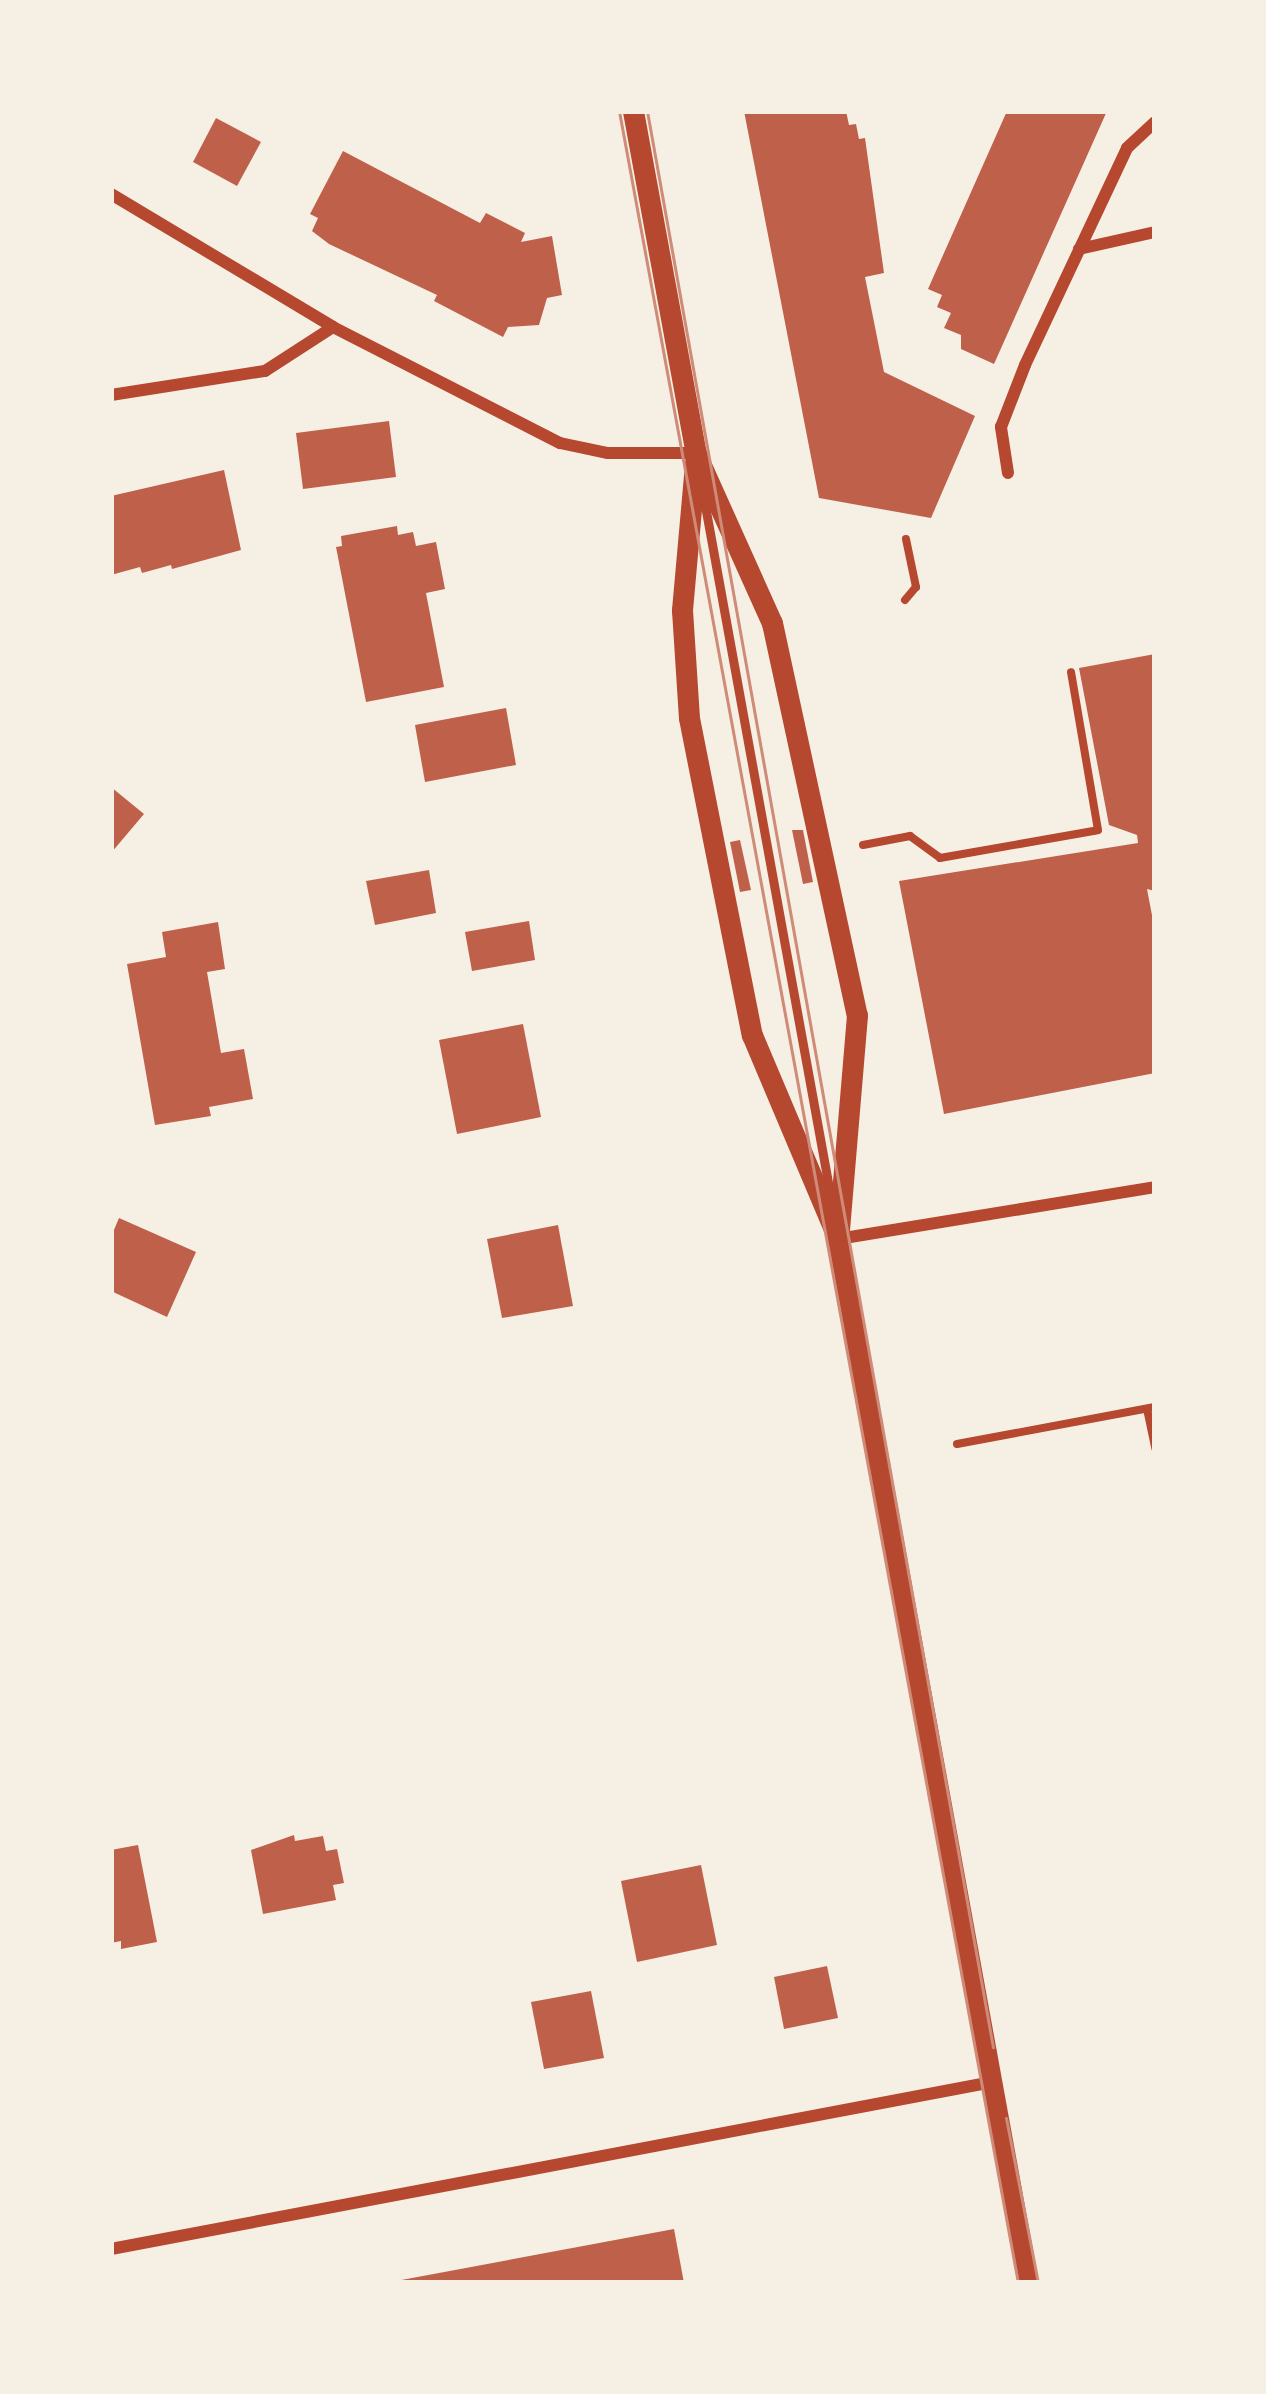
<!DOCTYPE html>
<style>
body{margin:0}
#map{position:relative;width:1266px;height:2394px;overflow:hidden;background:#f6efe4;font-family:Literata,serif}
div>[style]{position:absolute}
.building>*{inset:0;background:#bf614a}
.path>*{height:8px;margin:-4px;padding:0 4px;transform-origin:4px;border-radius:4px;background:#b5482f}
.service>*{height:9px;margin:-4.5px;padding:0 4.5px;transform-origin:4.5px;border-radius:4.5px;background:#b5482f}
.minor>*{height:12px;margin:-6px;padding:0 6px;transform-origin:6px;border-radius:6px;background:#b5482f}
.tertiary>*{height:21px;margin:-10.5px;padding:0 10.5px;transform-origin:10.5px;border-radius:10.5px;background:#b5482f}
.tram>*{height:3px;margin:-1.5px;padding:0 1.5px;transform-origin:1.5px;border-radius:1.5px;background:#cf8b77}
span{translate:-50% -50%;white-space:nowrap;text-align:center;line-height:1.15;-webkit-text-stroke:9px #f6efe4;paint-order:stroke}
.frame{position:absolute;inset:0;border:114px solid #f6efe4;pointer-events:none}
</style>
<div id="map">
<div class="building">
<i style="clip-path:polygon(744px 111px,846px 111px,849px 125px,856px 124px,859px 139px,865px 138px,884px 273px,865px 277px,884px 372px,975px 416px,931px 518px,819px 498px)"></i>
<i style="clip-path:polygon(1007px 111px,1107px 111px,994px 364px,961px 349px,961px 335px,944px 328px,951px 313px,937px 307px,942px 295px,928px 289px)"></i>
<i style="clip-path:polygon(216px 118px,261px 142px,237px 186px,193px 162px)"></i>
<i style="clip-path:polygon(343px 151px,480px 223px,486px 213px,525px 233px,521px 242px,552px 236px,562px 295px,547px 298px,539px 325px,508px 327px,503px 337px,434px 301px,437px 295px,329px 244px,312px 231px,318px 218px,310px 214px)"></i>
<i style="clip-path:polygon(389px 421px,396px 477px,303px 489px,296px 433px)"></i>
<i style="clip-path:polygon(224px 470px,241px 550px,172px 569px,171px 565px,142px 573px,140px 567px,111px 575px,111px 496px)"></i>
<i style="clip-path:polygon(397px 526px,398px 535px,413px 532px,416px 546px,436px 542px,445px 589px,426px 593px,444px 687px,366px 702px,336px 547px,342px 546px,341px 536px)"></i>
<i style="clip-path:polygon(1155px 654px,1155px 891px,1147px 889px,1155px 931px,1155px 1073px,944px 1114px,899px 881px,1138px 843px,1137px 835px,1109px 825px,1079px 668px)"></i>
<i style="clip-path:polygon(506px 708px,516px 765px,425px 782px,415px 725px)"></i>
<i style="clip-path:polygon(111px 787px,144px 814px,111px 853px)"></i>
<i style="clip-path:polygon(792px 830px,803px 830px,813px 882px,803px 884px)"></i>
<i style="clip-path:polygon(740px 840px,751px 890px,740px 892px,730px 842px)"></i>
<i style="clip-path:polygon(429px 870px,436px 913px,375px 925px,366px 881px)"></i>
<i style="clip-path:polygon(529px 921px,535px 960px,472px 971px,465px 932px)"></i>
<i style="clip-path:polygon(218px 922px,225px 969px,207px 972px,221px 1053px,244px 1049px,253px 1099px,209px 1107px,211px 1116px,155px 1125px,127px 964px,166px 957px,162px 932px)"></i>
<i style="clip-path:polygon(523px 1024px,541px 1117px,457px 1134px,439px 1040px)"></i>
<i style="clip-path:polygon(119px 1218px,196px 1252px,167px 1317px,111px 1291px,111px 1237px)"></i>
<i style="clip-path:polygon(558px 1225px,573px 1306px,502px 1318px,487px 1239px)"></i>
<i style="clip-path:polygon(294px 1835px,295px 1841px,323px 1836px,326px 1851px,337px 1849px,344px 1883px,333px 1885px,336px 1900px,263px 1914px,251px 1850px)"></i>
<i style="clip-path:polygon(138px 1845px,157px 1942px,121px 1949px,121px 1941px,111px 1943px,111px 1850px)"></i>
<i style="clip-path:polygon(701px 1865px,717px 1945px,637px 1962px,621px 1881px)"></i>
<i style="clip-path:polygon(827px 1966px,838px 2018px,784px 2029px,774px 1977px)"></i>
<i style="clip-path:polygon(591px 1991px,604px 2058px,544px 2069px,531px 2002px)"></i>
<i style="clip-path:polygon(674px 2229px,684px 2283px,396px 2283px,396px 2281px)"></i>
</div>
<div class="path">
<i style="left:905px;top:600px;width:17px;rotate:-50deg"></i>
<i style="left:916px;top:587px;width:49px;rotate:-101.8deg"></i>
<i style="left:863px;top:845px;width:48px;rotate:-10.8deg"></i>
<i style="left:910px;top:836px;width:37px;rotate:36deg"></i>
<i style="left:940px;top:858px;width:160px;rotate:-10deg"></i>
<i style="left:1098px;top:830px;width:160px;rotate:-99.7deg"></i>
<i style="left:1147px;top:1409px;width:40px;rotate:78deg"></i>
<i style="left:957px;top:1444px;width:201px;rotate:-10.6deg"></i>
</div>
<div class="service">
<i style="left:702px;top:489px;width:727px;rotate:79.7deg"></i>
</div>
<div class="minor">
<i style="left:111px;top:194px;width:259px;rotate:30.9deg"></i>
<i style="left:333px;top:327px;width:255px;rotate:27.1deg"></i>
<i style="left:560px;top:443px;width:49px;rotate:11.8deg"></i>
<i style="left:608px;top:453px;width:88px"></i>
<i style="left:1079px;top:249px;width:78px;rotate:-12.6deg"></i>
<i style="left:111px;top:395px;width:156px;rotate:-8.9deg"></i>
<i style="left:265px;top:371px;width:81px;rotate:-32.9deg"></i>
<i style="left:1008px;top:473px;width:47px;rotate:-98.7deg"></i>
<i style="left:1001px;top:427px;width:66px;rotate:-68.8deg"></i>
<i style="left:1025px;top:365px;width:240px;rotate:-64.8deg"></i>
<i style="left:1127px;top:148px;width:38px;rotate:-43deg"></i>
<i style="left:838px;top:1239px;width:321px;rotate:-9.3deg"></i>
<i style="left:111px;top:2249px;width:897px;rotate:-10.73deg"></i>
</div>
<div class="tertiary">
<i style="left:633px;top:111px;width:348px;rotate:79.6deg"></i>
<i style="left:696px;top:453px;width:158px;rotate:95.1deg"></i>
<i style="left:682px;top:610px;width:108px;rotate:86.3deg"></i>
<i style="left:689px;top:718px;width:323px;rotate:78.8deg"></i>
<i style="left:752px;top:1035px;width:221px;rotate:67.1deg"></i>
<i style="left:838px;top:1239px;width:1061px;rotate:79.69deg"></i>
<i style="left:696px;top:454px;width:185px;rotate:65.8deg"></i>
<i style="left:772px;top:623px;width:401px;rotate:77.8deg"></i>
<i style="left:857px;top:1015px;width:217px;rotate:94.8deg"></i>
</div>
<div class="tram">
<i style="left:619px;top:111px;width:2208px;rotate:79.59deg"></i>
<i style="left:647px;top:111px;width:1967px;rotate:79.87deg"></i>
<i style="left:1006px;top:2118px;width:168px;rotate:79deg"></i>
</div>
<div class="frame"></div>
</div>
